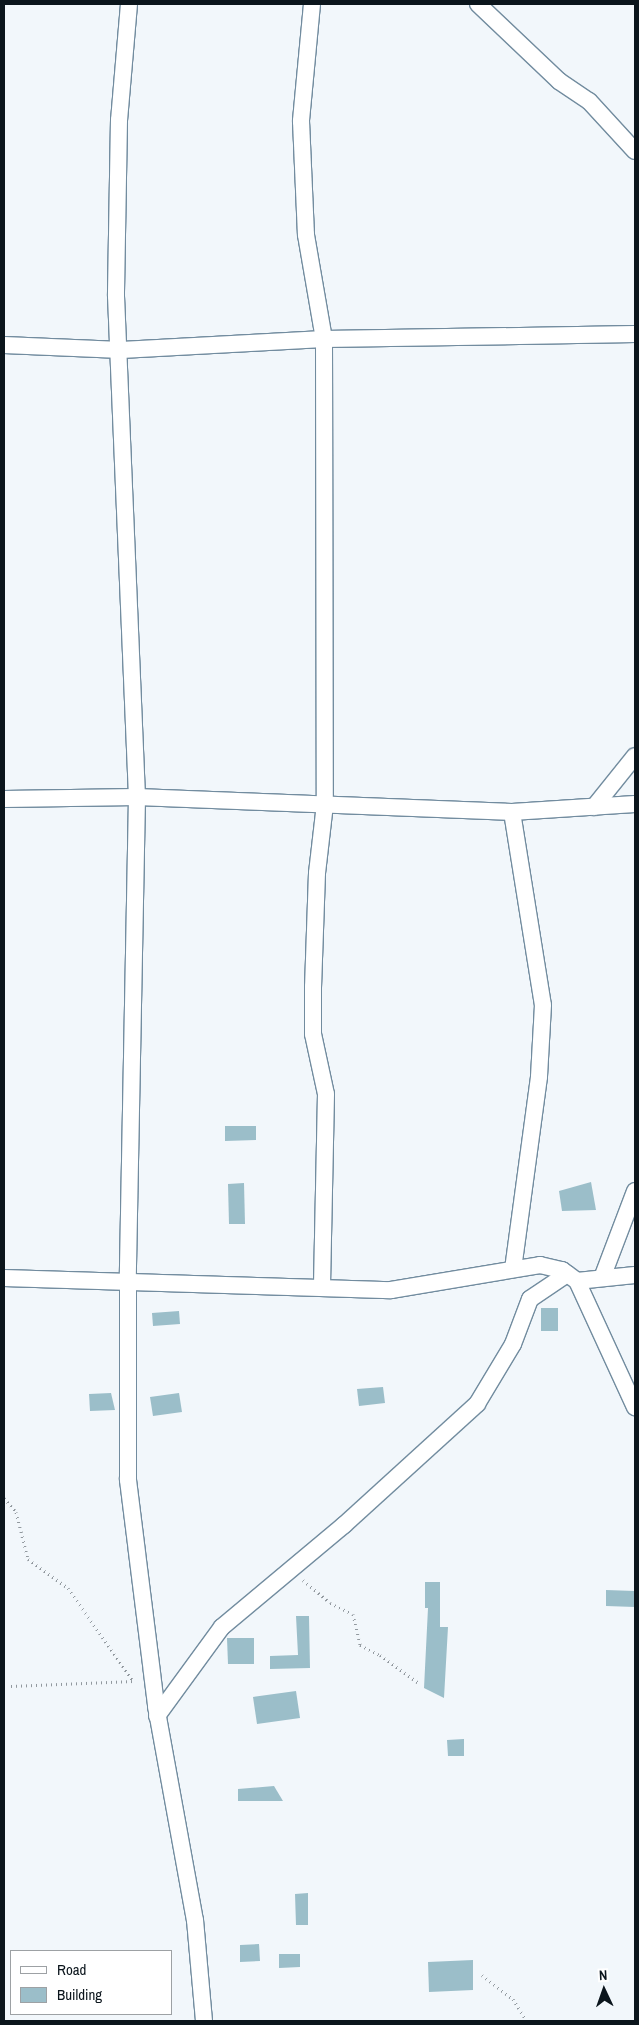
<!DOCTYPE html>
<style>
body{margin:0}
#map{position:relative;width:639px;height:2025px;overflow:hidden;background:#f2f7fb;font-family:"Archivo Narrow",sans-serif}
div>[style]{position:absolute}
.building>*{inset:0;background:#9bbec9}
.path>*{height:3px;margin-top:-1.5px;transform-origin:0;background:repeating-linear-gradient(90deg,#92999f 0 1px,transparent 0 5px)}
.roads{filter:drop-shadow(1px 0 #728c9f) drop-shadow(-1px 0 #728c9f) drop-shadow(0 1px #728c9f) drop-shadow(0 -1px #728c9f)}
.minor>*{height:16px;margin:-8px;padding:0 8px;transform-origin:8px;border-radius:8px;background:#fff}
span{translate:-50% -50%;white-space:nowrap;text-align:center;line-height:1.15;-webkit-text-stroke:4px #fff;paint-order:stroke}
.frame{position:absolute;inset:0;border:5px solid #0b151c;pointer-events:none}
.legend{position:absolute;left:10px;top:1950px;width:162px;height:65px;box-sizing:border-box;background:#fff;border:1px solid #9da1a4;margin:0;padding:6px 9px;list-style:none;font-size:15px;color:#0b151c}
.legend li{display:flex;align-items:center;gap:10px;height:25px}
.legend b{width:25px;border:1px solid #9da1a4}
.north{position:absolute;left:579px;top:1965px;width:50px;height:50px;-webkit-text-stroke:4px #fff;paint-order:stroke;rotate:357deg;font-size:14px;font-weight:700;line-height:20px;text-align:center;color:#0b151c}
.north::after{content:'';display:block;margin:auto;width:18px;height:22px;background:#0b151c;clip-path:polygon(50% 0,100% 100%,50% 72%,0 100%)}
</style>
<div id="map">
<div class="building">
<i style="clip-path:polygon(225px 1126px,256px 1126px,256px 1140px,225px 1141px)"></i>
<i style="clip-path:polygon(591px 1182px,596px 1210px,562px 1211px,559px 1191px)"></i>
<i style="clip-path:polygon(244px 1183px,245px 1224px,229px 1224px,228px 1184px)"></i>
<i style="clip-path:polygon(541px 1308px,558px 1308px,558px 1331px,541px 1331px)"></i>
<i style="clip-path:polygon(179px 1311px,180px 1324px,153px 1326px,152px 1313px)"></i>
<i style="clip-path:polygon(383px 1387px,385px 1403px,359px 1406px,357px 1389px)"></i>
<i style="clip-path:polygon(111px 1393px,115px 1410px,90px 1411px,89px 1394px)"></i>
<i style="clip-path:polygon(179px 1393px,182px 1412px,153px 1416px,150px 1397px)"></i>
<i style="clip-path:polygon(425px 1582px,440px 1582px,440px 1627px,448px 1627px,444px 1698px,424px 1688px,428px 1608px,425px 1608px)"></i>
<i style="clip-path:polygon(606px 1590px,635px 1591px,635px 1607px,606px 1606px)"></i>
<i style="clip-path:polygon(296px 1616px,309px 1616px,310px 1668px,270px 1669px,270px 1656px,298px 1655px)"></i>
<i style="clip-path:polygon(227px 1638px,254px 1638px,254px 1664px,228px 1664px)"></i>
<i style="clip-path:polygon(296px 1691px,300px 1718px,257px 1724px,253px 1697px)"></i>
<i style="clip-path:polygon(464px 1739px,464px 1756px,448px 1756px,447px 1740px)"></i>
<i style="clip-path:polygon(274px 1786px,283px 1801px,238px 1801px,238px 1789px)"></i>
<i style="clip-path:polygon(308px 1893px,308px 1925px,296px 1925px,295px 1894px)"></i>
<i style="clip-path:polygon(259px 1944px,260px 1961px,240px 1962px,240px 1945px)"></i>
<i style="clip-path:polygon(279px 1954px,300px 1954px,300px 1967px,279px 1968px)"></i>
<i style="clip-path:polygon(473px 1960px,473px 1990px,429px 1992px,428px 1962px)"></i>
</div>
<div class="path">
<i style="left:4px;top:1498px;width:18px;rotate:49deg"></i>
<i style="left:16px;top:1512px;width:49px;rotate:75.7deg"></i>
<i style="left:28px;top:1559px;width:49px;rotate:35.9deg"></i>
<i style="left:68px;top:1588px;width:113px;rotate:55deg"></i>
<i style="left:303px;top:1580px;width:35px;rotate:40deg"></i>
<i style="left:330px;top:1603px;width:25px;rotate:26deg"></i>
<i style="left:353px;top:1614px;width:32px;rotate:77deg"></i>
<i style="left:360px;top:1645px;width:22px;rotate:27deg"></i>
<i style="left:380px;top:1655px;width:49px;rotate:35.9deg"></i>
<i style="left:11px;top:1686px;width:123px;rotate:-2.3deg"></i>
<i style="left:482px;top:1975px;width:39px;rotate:38deg"></i>
<i style="left:513px;top:1999px;width:26px;rotate:58deg"></i>
</div>
<div class="roads">
<div class="minor">
<i style="left:129px;top:4px;width:116px;rotate:94.9deg"></i>
<i style="left:119px;top:120px;width:176px;rotate:91deg"></i>
<i style="left:116px;top:296px;width:501px;rotate:87.6deg"></i>
<i style="left:137px;top:797px;width:484px;rotate:91.1deg"></i>
<i style="left:128px;top:1281px;width:199px;rotate:90deg"></i>
<i style="left:128px;top:1480px;width:228px;rotate:82.9deg"></i>
<i style="left:156px;top:1706px;width:218px;rotate:79.7deg"></i>
<i style="left:195px;top:1920px;width:101px;rotate:84.9deg"></i>
<i style="left:312px;top:4px;width:118px;rotate:95.4deg"></i>
<i style="left:301px;top:121px;width:114px;rotate:87.5deg"></i>
<i style="left:306px;top:235px;width:106px;rotate:80.2deg"></i>
<i style="left:324px;top:339px;width:465px;rotate:89.9deg"></i>
<i style="left:325px;top:804px;width:69px;rotate:96.6deg"></i>
<i style="left:317px;top:873px;width:114px;rotate:92deg"></i>
<i style="left:313px;top:987px;width:47px;rotate:90deg"></i>
<i style="left:313px;top:1034px;width:61px;rotate:77.8deg"></i>
<i style="left:326px;top:1094px;width:194px;rotate:91.2deg"></i>
<i style="left:478px;top:4px;width:112px;rotate:43.5deg"></i>
<i style="left:559px;top:81px;width:36px;rotate:34deg"></i>
<i style="left:589px;top:101px;width:68px;rotate:47.4deg"></i>
<i style="left:4px;top:345px;width:117px;rotate:2.4deg"></i>
<i style="left:121px;top:350px;width:203px;rotate:-3.1deg"></i>
<i style="left:324px;top:339px;width:311px;rotate:-0.9deg"></i>
<i style="left:4px;top:799px;width:133px;rotate:-0.9deg"></i>
<i style="left:137px;top:797px;width:375px;rotate:2.3deg"></i>
<i style="left:512px;top:812px;width:123px;rotate:-3.7deg"></i>
<i style="left:594px;top:807px;width:65px;rotate:-51.2deg"></i>
<i style="left:512px;top:812px;width:195px;rotate:80.9deg"></i>
<i style="left:543px;top:1005px;width:72px;rotate:93.2deg"></i>
<i style="left:539px;top:1077px;width:194px;rotate:97.7deg"></i>
<i style="left:4px;top:1278px;width:387px;rotate:1.8deg"></i>
<i style="left:391px;top:1290px;width:151px;rotate:-9.5deg"></i>
<i style="left:540px;top:1265px;width:23px;rotate:13deg"></i>
<i style="left:562px;top:1270px;width:19px;rotate:36deg"></i>
<i style="left:577px;top:1281px;width:139px;rotate:65.3deg"></i>
<i style="left:602px;top:1278px;width:93px;rotate:-69.2deg"></i>
<i style="left:577px;top:1281px;width:58px;rotate:-5.9deg"></i>
<i style="left:157px;top:1716px;width:110px;rotate:-53.9deg"></i>
<i style="left:222px;top:1627px;width:159px;rotate:-39.9deg"></i>
<i style="left:344px;top:1525px;width:180px;rotate:-42.3deg"></i>
<i style="left:477px;top:1404px;width:70px;rotate:-59deg"></i>
<i style="left:513px;top:1344px;width:48px;rotate:-69.3deg"></i>
<i style="left:530px;top:1299px;width:45px;rotate:-34deg"></i>
</div>
</div>
<div class="frame"></div>
<ul class="legend">
<li><b style="height:6px;background:#fff"></b>Road</li>
<li><b style="height:14px;background:#9bbec9"></b>Building</li>
</ul>
<div class="north">N</div>
</div>
